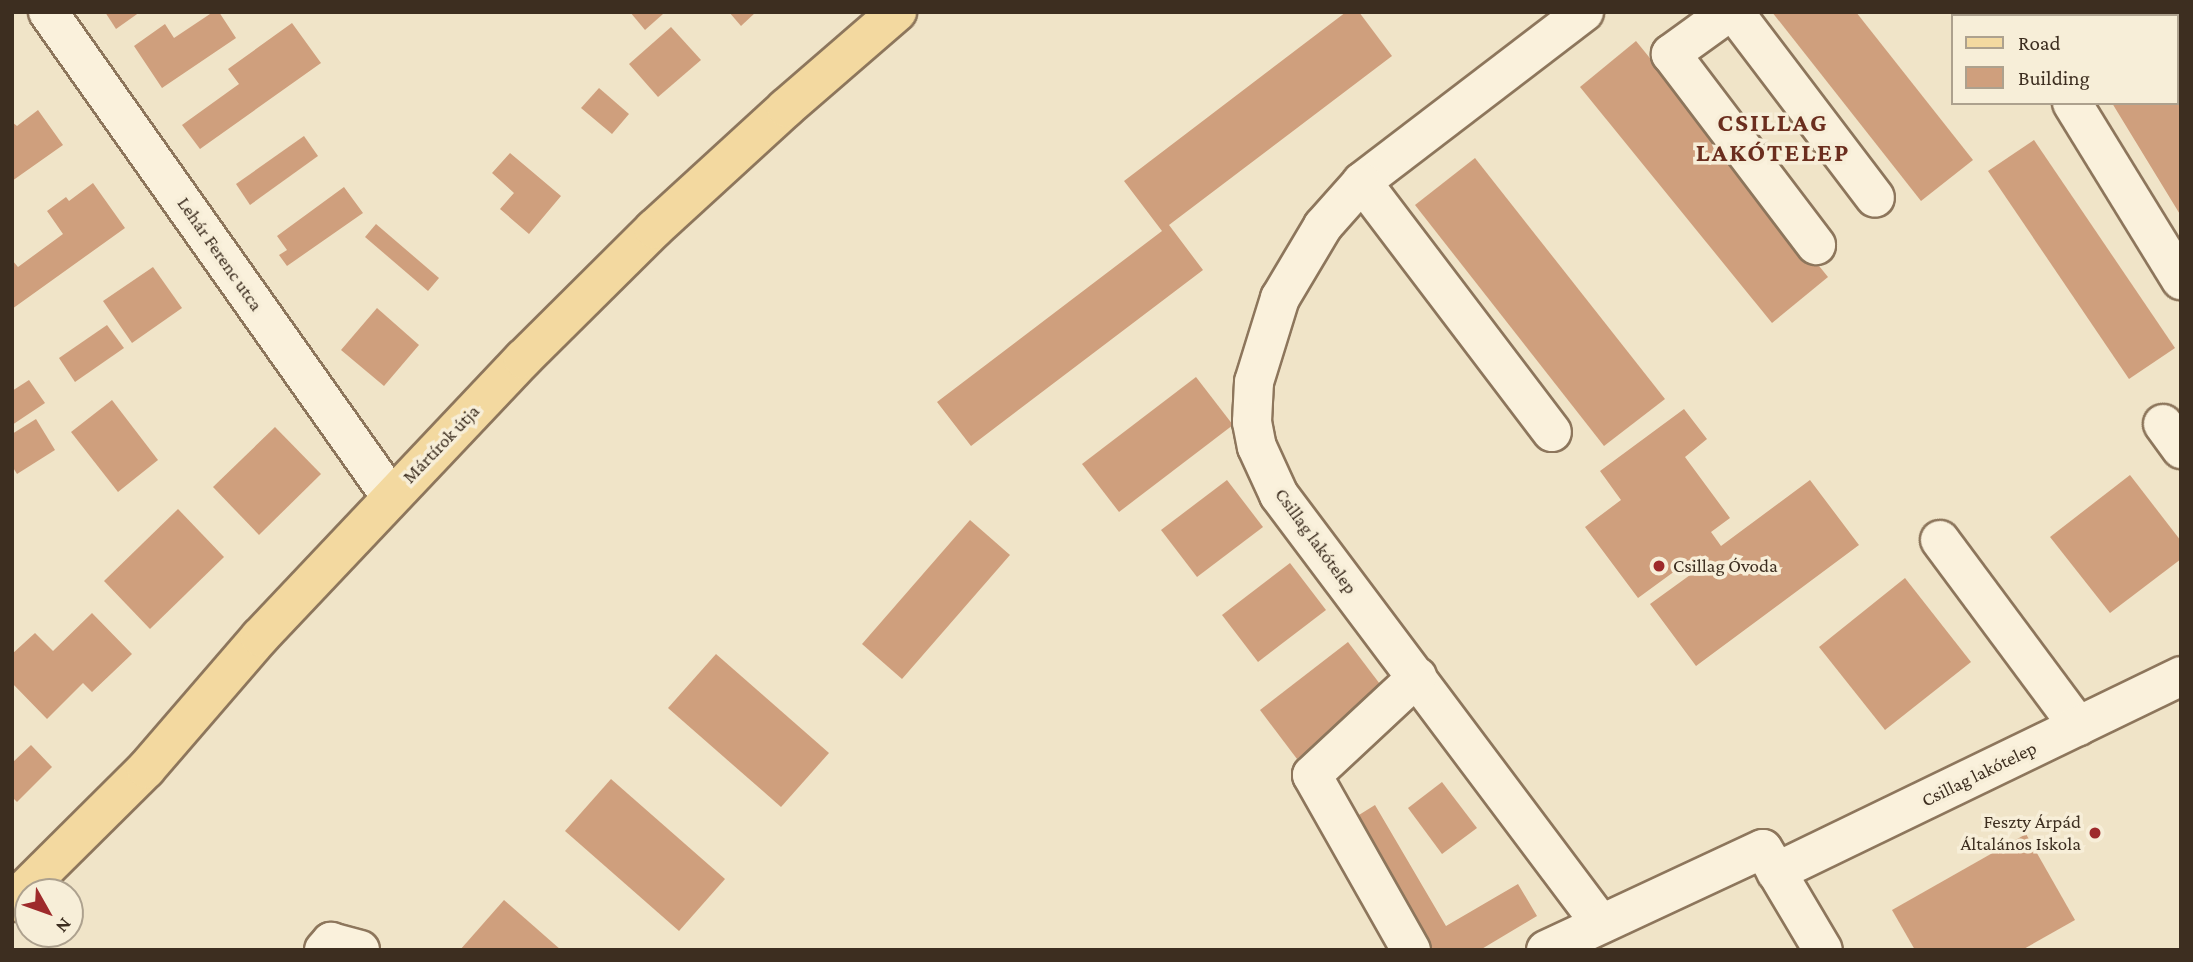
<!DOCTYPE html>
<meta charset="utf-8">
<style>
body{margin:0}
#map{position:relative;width:2193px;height:962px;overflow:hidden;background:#f0e4c8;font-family:"Crimson Pro",serif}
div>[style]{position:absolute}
.building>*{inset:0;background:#cf9f7d}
.roads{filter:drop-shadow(2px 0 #8d765c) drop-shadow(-2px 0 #8d765c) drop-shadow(0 2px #8d765c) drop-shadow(0 -2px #8d765c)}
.minor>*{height:38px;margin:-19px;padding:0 19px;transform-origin:19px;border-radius:19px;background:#faf1dc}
.major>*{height:38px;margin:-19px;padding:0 19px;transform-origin:19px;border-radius:19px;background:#f3d9a0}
.dots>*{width:19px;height:19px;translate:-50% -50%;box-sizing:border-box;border:4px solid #f7eed8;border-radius:50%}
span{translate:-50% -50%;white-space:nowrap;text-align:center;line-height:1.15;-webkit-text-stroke:7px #f7eed8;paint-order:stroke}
.street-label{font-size:19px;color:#3d2e20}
.poi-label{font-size:19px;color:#3d2e20}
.left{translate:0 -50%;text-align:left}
.right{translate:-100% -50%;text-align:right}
.district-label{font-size:26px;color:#6b2e1e;font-weight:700;letter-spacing:2px}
.frame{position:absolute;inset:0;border:14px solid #3d2e20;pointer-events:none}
.legend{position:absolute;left:1951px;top:14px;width:228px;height:91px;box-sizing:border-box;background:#f7eed8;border:2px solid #ada18e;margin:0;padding:9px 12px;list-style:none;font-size:21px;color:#3d2e20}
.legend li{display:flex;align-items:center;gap:14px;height:35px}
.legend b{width:35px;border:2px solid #ada18e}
.north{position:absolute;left:14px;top:878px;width:70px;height:70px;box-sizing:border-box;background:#f7eed8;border:2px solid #ada18e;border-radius:50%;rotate:130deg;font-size:19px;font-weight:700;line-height:28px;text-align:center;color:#3d2e20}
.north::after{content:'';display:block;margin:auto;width:24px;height:32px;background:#9e2a2b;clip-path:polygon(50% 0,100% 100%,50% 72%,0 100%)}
</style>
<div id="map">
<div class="building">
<i style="clip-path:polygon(105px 12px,140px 12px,116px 29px)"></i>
<i style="clip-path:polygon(213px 12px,219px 12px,236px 38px,162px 88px,134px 46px,165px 24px,174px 38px)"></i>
<i style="clip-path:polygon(630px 12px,661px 12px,663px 14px,645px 30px)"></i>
<i style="clip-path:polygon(729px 12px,756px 12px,741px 26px)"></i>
<i style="clip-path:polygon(1346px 12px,1359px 12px,1392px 56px,1169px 225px,1203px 270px,971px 446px,937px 402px,1162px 231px,1124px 181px)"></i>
<i style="clip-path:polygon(1772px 12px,1856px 12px,1973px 160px,1921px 201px)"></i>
<i style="clip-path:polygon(2050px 12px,2141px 12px,2135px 16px,2044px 16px)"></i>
<i style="clip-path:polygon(292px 23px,321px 63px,200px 149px,182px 125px,239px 84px,228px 69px)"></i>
<i style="clip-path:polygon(671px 27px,701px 60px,658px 97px,629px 64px)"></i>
<i style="clip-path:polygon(2181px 30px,2181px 216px,2112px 103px,2177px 103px,2177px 32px)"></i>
<i style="clip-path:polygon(1636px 41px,1828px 277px,1772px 323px,1580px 87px)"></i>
<i style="clip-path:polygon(599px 88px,629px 114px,612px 134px,581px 108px)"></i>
<i style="clip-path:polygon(38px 110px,63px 145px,12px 181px,12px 122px,17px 126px)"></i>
<i style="clip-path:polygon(304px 136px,318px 156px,250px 205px,236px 184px)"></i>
<i style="clip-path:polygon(2034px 140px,2175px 348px,2129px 379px,1988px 171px)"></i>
<i style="clip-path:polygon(510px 153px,561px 196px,529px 234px,500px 209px,514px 193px,492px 173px)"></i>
<i style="clip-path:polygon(1475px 158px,1665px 399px,1604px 446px,1415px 205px)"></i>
<i style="clip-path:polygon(93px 183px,125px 228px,12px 309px,12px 260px,18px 267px,63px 234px,47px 211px,66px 197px,69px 201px)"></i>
<i style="clip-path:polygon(344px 187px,363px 213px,287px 266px,279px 255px,287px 250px,277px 236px)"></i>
<i style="clip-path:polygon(376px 224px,439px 278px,428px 291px,365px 237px)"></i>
<i style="clip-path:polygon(153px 267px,182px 308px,132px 343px,103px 301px)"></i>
<i style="clip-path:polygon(377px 308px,419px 345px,384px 386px,341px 350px)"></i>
<i style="clip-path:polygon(107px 325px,124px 348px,75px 382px,59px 358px)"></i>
<i style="clip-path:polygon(1196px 377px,1233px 425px,1119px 512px,1082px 464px)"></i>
<i style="clip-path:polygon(29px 380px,45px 403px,12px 425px,12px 391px)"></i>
<i style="clip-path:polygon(112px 400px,158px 460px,118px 492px,71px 432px)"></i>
<i style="clip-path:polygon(1684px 409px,1707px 439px,1685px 457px,1730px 518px,1711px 532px,1721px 546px,1810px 480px,1859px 545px,1696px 666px,1650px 604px,1697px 570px,1690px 560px,1638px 598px,1585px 527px,1621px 500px,1600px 471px)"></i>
<i style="clip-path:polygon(36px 419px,55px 450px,17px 474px,12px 466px,12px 434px)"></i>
<i style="clip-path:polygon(275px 427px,321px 474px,259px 535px,213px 487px)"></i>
<i style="clip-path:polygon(2130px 475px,2181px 541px,2181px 559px,2110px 613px,2050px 537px)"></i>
<i style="clip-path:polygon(1227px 480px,1263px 527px,1197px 577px,1161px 530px)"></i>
<i style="clip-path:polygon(178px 509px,224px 557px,150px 629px,104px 581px)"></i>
<i style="clip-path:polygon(970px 520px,1010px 555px,902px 679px,862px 644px)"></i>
<i style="clip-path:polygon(1290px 563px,1326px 610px,1258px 662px,1222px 615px)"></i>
<i style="clip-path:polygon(1905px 578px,1971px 662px,1885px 730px,1819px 647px)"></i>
<i style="clip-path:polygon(92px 613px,132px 654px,92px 692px,83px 683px,47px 719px,12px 683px,12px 654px,35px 633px,53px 651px)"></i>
<i style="clip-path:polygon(1348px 642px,1386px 692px,1297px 759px,1260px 710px)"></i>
<i style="clip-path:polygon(716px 654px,829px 753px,781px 807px,668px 708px)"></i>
<i style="clip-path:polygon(31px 745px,52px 767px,17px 802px,12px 797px,12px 763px)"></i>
<i style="clip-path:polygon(611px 779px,725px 879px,679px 931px,565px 831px)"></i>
<i style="clip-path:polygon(1442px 782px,1477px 828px,1442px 854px,1408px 808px)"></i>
<i style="clip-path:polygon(1375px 805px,1446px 926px,1518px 884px,1537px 916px,1480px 950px,1421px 950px,1346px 823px)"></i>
<i style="clip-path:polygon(2026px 834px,2075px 920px,2022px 950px,1915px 950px,1892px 910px)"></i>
<i style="clip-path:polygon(504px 900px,561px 950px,460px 950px)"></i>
</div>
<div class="roads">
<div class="minor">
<i style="left:48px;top:12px;width:594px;rotate:54.73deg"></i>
<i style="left:1584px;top:12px;width:280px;rotate:142.6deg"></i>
<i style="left:1362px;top:182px;width:59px;rotate:131.6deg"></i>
<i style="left:1323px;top:226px;width:84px;rotate:120.8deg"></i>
<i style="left:1280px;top:298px;width:88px;rotate:107.2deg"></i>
<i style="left:1254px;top:382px;width:40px;rotate:92.9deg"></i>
<i style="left:1252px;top:422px;width:25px;rotate:79deg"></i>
<i style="left:1257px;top:447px;width:53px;rotate:65.4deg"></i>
<i style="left:1279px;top:495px;width:536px;rotate:53.11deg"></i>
<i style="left:1729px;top:12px;width:72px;rotate:144.1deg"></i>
<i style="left:1671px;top:54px;width:240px;rotate:52.8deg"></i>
<i style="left:1734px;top:12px;width:233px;rotate:52.8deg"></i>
<i style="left:2158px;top:16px;width:7px;rotate:-34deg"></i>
<i style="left:2072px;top:103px;width:208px;rotate:58.4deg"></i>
<i style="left:1362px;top:182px;width:314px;rotate:52.8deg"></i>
<i style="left:2163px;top:424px;width:31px;rotate:54deg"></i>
<i style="left:1940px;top:540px;width:232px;rotate:53.4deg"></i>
<i style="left:1776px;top:872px;width:450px;rotate:-25.8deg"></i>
<i style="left:324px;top:950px;width:11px;rotate:-49deg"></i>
<i style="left:331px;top:942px;width:30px;rotate:15deg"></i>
<i style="left:1411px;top:950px;width:201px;rotate:-119.5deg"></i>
<i style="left:1312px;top:775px;width:144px;rotate:-43deg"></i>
<i style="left:1546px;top:950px;width:239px;rotate:-25deg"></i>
<i style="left:1763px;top:849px;width:117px;rotate:59.3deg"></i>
</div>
<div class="major">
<i style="left:12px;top:902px;width:189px;rotate:-44.8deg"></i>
<i style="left:146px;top:769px;width:174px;rotate:-49.2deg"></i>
<i style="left:260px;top:637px;width:383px;rotate:-46.6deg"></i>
<i style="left:523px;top:359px;width:185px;rotate:-44.8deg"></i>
<i style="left:654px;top:229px;width:179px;rotate:-42.5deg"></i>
<i style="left:786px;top:108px;width:147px;rotate:-40.9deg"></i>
</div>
</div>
<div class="dots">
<i style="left:1659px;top:566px;background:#9e2a2b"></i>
<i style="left:2095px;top:833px;background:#9e2a2b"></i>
</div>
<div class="street-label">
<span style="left:220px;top:254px;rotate:55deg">Lehár Ferenc utca</span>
<span style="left:441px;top:444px;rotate:-46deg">Mártírok útja</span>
<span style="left:1316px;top:541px;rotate:54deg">Csillag lakótelep</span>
<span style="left:1979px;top:774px;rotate:-26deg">Csillag lakótelep</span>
</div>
<div class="poi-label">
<span class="left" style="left:1673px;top:566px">Csillag Óvoda</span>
<span class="right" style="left:2081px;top:833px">Feszty Árpád<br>Általános Iskola</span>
</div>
<div class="district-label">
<span style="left:1773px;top:138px">CSILLAG<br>LAKÓTELEP</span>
</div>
<div class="frame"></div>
<ul class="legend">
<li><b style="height:9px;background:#f3d9a0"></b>Road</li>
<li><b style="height:19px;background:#cf9f7d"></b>Building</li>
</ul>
<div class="north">N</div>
</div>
